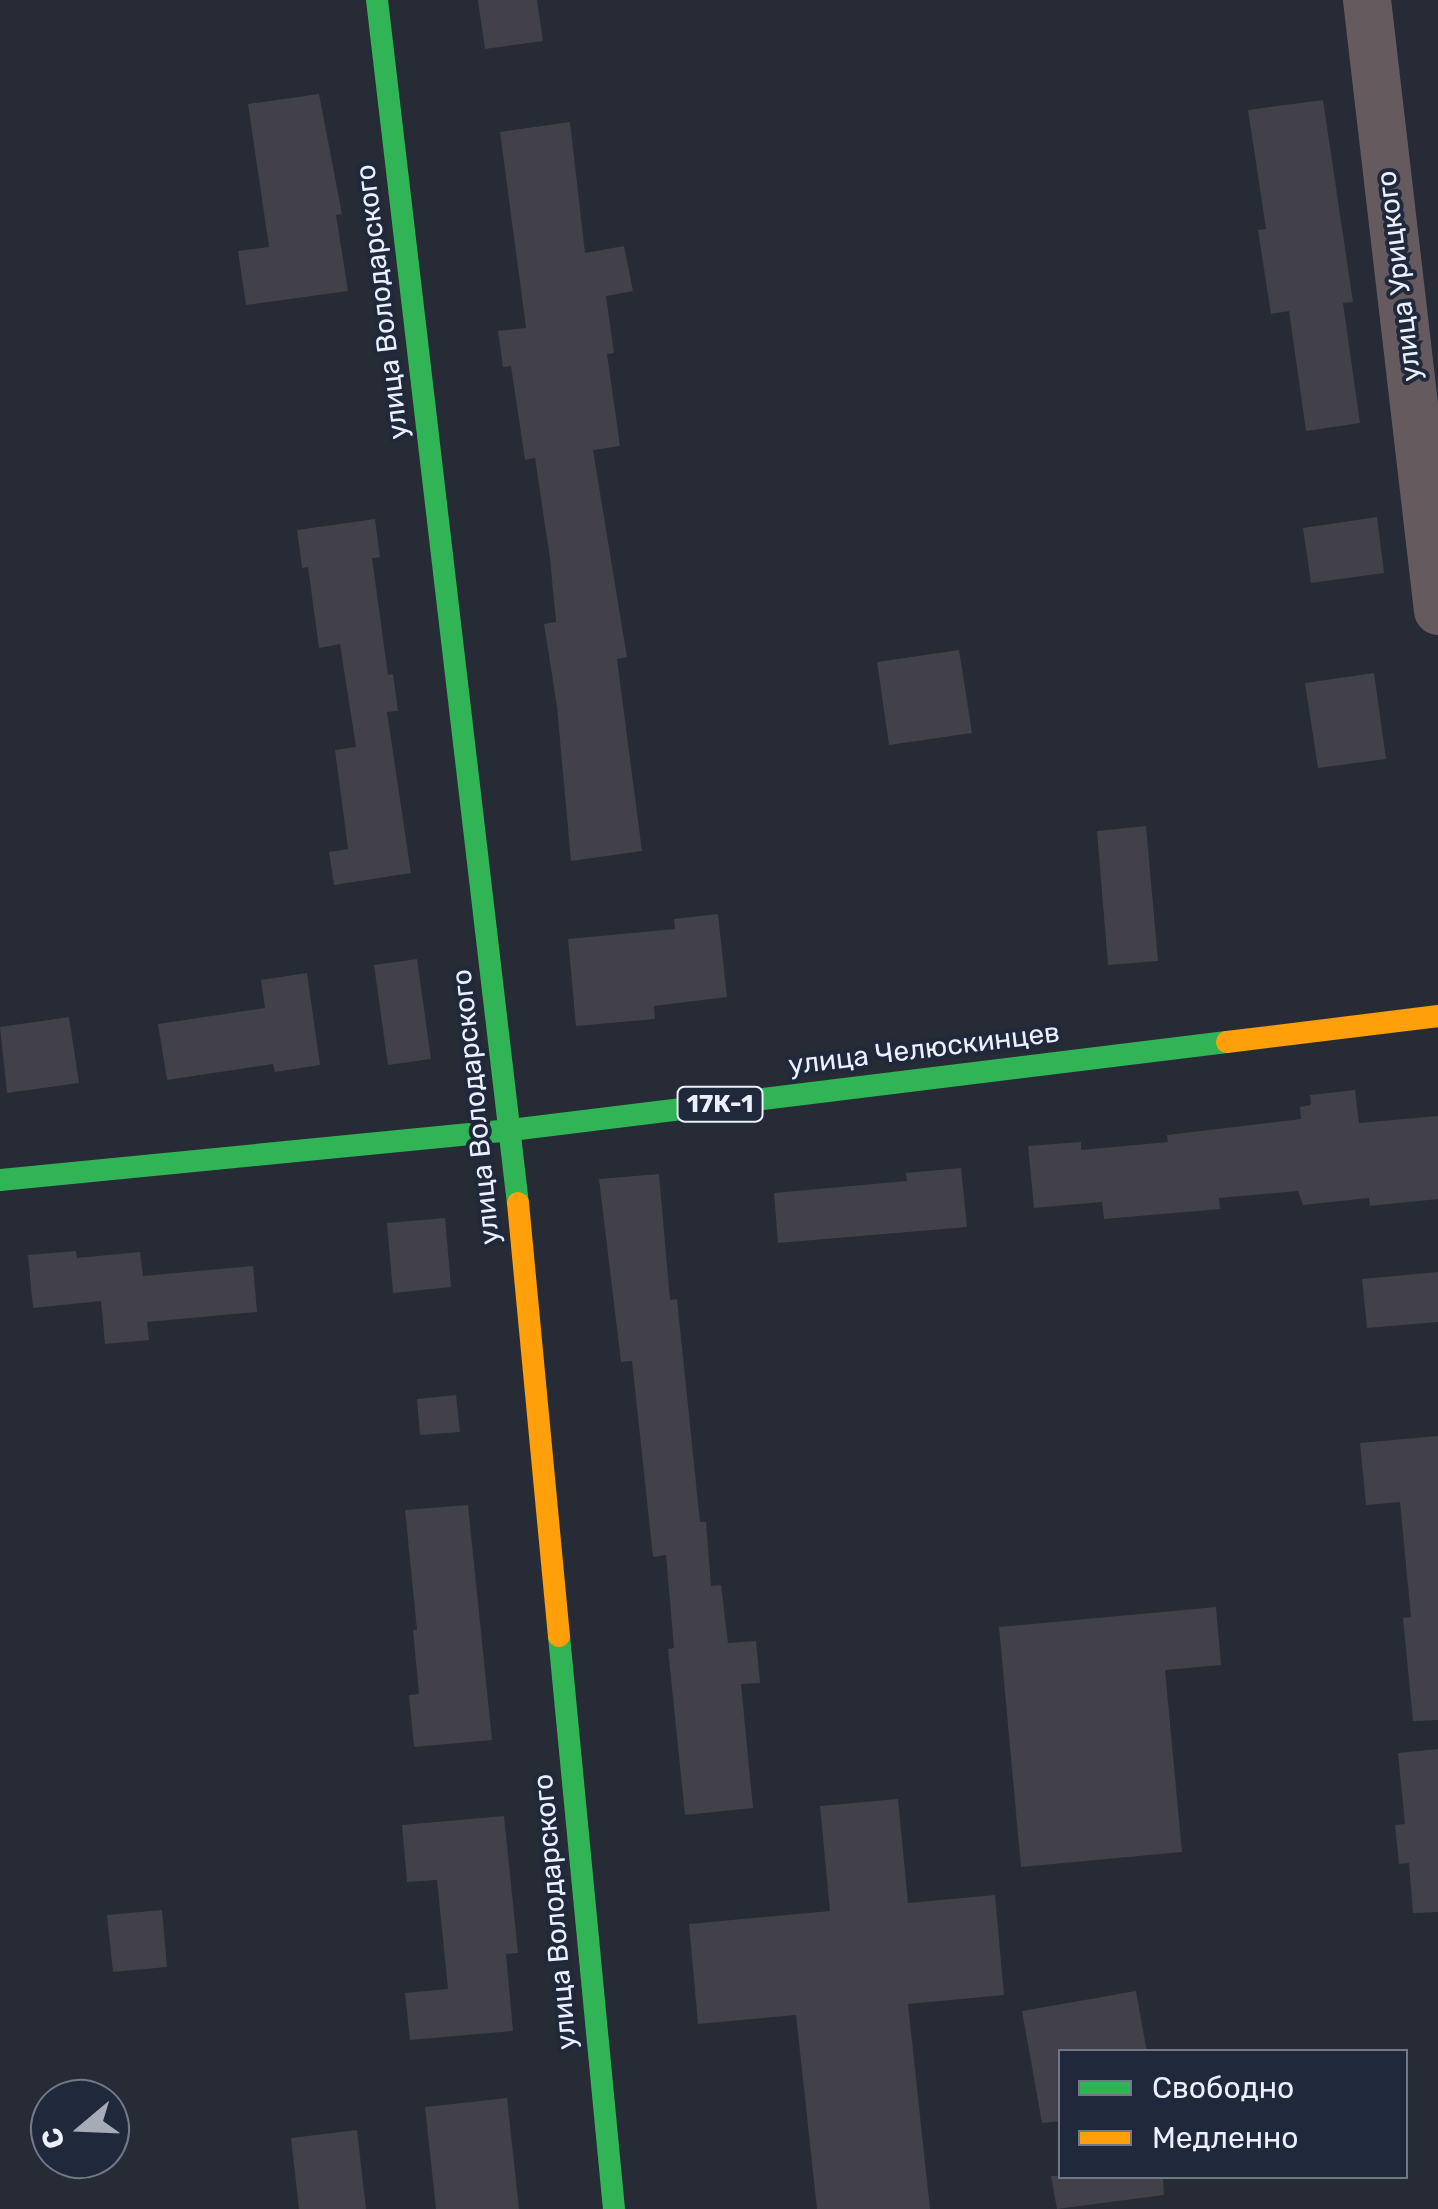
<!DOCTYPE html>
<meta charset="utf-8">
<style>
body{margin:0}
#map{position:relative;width:1438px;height:2209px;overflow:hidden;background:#262b35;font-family:Rubik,sans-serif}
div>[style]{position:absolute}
.building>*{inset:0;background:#424048}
.street>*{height:48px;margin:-24px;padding:0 24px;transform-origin:24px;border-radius:24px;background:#655a5d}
.fast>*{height:22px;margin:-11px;padding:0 11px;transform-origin:11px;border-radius:11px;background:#30b455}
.slow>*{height:22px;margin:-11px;padding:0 11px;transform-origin:11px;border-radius:11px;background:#ff9f0a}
span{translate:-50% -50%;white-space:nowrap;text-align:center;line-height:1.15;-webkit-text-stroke:8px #20293b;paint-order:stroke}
.shield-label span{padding:2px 8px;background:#20293b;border:2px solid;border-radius:8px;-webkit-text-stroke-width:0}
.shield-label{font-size:25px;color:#eaf0fd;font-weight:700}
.street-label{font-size:28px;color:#eaf0fd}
.legend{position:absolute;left:1058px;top:2049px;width:350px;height:130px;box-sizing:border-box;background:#20293b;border:2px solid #717989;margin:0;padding:12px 18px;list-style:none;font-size:30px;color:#eaf0fd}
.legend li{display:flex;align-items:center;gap:20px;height:50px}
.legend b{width:50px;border:2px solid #717989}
.north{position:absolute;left:30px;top:2079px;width:100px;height:100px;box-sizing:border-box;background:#20293b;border:2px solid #717989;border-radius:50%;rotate:251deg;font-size:28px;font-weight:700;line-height:40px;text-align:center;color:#eaf0fd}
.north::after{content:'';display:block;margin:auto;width:35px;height:45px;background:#a5abb7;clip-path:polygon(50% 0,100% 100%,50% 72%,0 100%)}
</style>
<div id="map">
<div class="building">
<i style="clip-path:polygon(478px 0,537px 0,543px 41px,485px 49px)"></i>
<i style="clip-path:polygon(319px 94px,342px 214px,336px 215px,348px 291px,246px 305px,238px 251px,269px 247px,248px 104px)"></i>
<i style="clip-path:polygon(1323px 100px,1353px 302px,1343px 303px,1360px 423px,1306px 431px,1289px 311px,1271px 314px,1258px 230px,1266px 229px,1248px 110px)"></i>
<i style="clip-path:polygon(570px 122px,585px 253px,624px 246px,633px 291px,606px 296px,614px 353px,607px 354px,620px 446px,593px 450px,627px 657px,617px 659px,642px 851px,571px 861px,557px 707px,544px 624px,556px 622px,550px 559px,535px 458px,525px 460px,511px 366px,503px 367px,498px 331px,526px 328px,500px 132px)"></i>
<i style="clip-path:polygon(1377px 517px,1384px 573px,1311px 583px,1303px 528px)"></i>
<i style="clip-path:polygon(375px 519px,380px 557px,372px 558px,388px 675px,393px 674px,398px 711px,387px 712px,411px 873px,334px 885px,329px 852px,348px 849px,335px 750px,356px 747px,340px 644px,319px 648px,308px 567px,302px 568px,297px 530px)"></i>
<i style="clip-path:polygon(959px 650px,972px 733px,889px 745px,877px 662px)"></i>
<i style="clip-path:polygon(1374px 673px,1386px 759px,1318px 768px,1305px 683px)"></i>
<i style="clip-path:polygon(1146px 826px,1158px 961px,1108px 965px,1097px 831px)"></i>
<i style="clip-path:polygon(718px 914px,727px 997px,654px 1006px,655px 1019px,576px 1026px,568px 939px,675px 929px,674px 919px)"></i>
<i style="clip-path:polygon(417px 959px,431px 1059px,388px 1065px,374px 965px)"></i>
<i style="clip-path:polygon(307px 973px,320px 1065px,275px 1072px,273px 1064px,167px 1080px,158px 1024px,265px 1008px,261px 980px)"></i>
<i style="clip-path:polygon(69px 1017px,79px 1083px,7px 1093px,0 1027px)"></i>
<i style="clip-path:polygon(1355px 1090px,1359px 1123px,1438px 1116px,1438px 1199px,1370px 1206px,1369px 1198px,1303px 1205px,1298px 1191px,1219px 1198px,1220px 1209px,1104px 1219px,1102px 1202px,1034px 1208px,1028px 1146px,1081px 1142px,1081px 1150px,1168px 1142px,1167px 1135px,1301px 1119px,1300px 1107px,1311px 1105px,1310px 1095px)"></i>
<i style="clip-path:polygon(961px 1168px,967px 1227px,778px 1243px,774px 1193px,907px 1181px,906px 1173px)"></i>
<i style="clip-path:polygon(659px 1174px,670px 1300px,677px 1299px,700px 1522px,706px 1522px,711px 1586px,721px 1585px,728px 1643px,756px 1641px,760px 1683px,741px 1684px,753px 1808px,685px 1815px,668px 1649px,674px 1648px,666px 1555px,653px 1557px,632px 1361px,621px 1362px,599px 1179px)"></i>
<i style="clip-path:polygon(445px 1218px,451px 1287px,393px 1293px,387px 1223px)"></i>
<i style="clip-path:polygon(76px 1251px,77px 1258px,140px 1252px,143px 1276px,253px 1266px,257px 1312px,147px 1322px,149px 1340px,105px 1344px,101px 1301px,33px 1308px,28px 1255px)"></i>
<i style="clip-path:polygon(1438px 1272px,1438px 1322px,1367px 1328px,1362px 1279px)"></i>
<i style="clip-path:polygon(456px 1395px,460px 1432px,420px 1435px,417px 1399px)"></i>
<i style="clip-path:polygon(1438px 1436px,1438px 1720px,1413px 1721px,1403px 1618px,1411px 1617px,1400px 1502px,1366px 1505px,1360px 1443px)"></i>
<i style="clip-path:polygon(468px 1505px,492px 1740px,414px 1747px,409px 1695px,419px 1694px,413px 1630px,417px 1630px,405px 1510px)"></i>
<i style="clip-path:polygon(1216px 1607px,1221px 1665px,1165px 1670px,1182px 1852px,1021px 1867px,999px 1627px)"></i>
<i style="clip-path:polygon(1438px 1749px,1438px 1912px,1413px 1913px,1409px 1863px,1399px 1864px,1395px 1825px,1405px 1824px,1398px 1753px)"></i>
<i style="clip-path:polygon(898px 1799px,908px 1903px,995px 1895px,1004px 1995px,908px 2004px,930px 2209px,817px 2209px,796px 2015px,698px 2024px,689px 1924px,830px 1911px,820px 1806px)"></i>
<i style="clip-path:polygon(504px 1816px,518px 1953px,506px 1954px,513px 2031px,410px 2040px,405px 1993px,448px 1989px,437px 1880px,407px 1882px,402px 1825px)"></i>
<i style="clip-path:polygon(162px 1910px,167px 1967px,113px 1972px,107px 1915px)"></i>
<i style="clip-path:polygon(1136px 1991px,1147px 2052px,1060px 2052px,1060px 2121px,1042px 2123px,1022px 2011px)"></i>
<i style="clip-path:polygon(507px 2098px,519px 2209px,436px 2209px,425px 2107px)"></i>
<i style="clip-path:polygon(357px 2130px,366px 2209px,299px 2209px,291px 2138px)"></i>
<i style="clip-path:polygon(1051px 2176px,1163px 2176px,1164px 2195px,1057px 2209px)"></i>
</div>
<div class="street">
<i style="left:1367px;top:0;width:615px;rotate:83.37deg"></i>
</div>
<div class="fast">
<i style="left:377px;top:0;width:1211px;rotate:83.32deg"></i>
<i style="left:0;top:1180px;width:513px;rotate:-5.59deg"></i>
<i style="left:511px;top:1130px;width:721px;rotate:-7.01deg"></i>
<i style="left:559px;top:1636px;width:576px;rotate:84.52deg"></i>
</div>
<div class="slow">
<i style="left:1227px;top:1042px;width:213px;rotate:-7deg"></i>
<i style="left:518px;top:1203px;width:435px;rotate:84.6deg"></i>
</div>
<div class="shield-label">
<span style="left:720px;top:1104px">17К-1</span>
</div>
<div class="street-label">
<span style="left:1399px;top:276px;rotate:-97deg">улица Урицкого</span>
<span style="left:382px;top:302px;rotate:-97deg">улица Володарского</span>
<span style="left:924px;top:1049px;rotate:-7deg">улица Челюскинцев</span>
<span style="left:476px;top:1107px;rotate:-96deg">улица Володарского</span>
<span style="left:555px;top:1912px;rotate:-95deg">улица Володарского</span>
</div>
<ul class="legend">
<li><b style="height:12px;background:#30b455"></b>Свободно</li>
<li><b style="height:12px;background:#ff9f0a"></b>Медленно</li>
</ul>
<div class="north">С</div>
</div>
